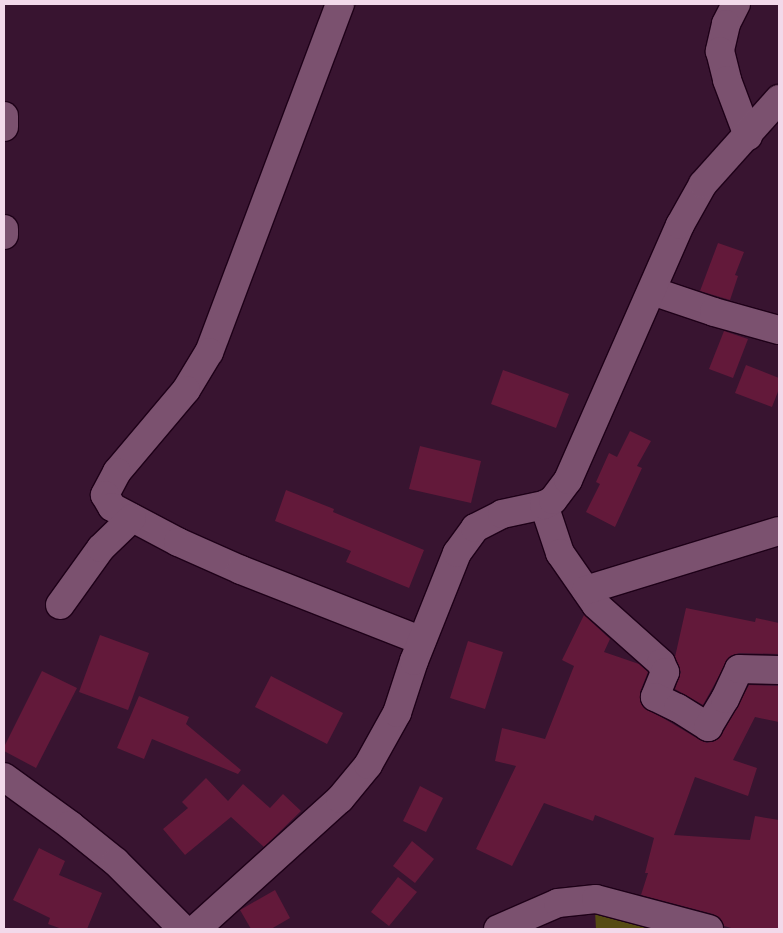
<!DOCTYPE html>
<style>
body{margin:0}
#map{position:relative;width:783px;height:933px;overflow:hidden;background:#381430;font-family:"IBM Plex Serif",serif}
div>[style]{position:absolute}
.green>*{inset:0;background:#564b13}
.building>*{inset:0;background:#63193a}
.roads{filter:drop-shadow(1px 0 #1e0018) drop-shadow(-1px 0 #1e0018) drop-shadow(0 1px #1e0018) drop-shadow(0 -1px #1e0018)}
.street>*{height:28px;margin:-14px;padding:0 14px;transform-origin:14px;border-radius:14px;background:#7b516f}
.secondary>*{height:28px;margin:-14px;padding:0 14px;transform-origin:14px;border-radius:14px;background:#7b516f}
span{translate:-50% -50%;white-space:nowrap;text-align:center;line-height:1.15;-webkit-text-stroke:5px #381430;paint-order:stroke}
.frame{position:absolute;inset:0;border:5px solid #f2d9ea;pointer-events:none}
</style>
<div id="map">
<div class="green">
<i style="clip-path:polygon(595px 911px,653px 929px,596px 929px)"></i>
</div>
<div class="building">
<i style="clip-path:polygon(718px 243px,744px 252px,735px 275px,738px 276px,730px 300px,700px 291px)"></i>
<i style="clip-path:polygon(724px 331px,748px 339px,733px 378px,709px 369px)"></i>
<i style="clip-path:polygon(746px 365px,779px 378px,779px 389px,772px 407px,735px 393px)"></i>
<i style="clip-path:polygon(503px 370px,569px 394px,556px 428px,491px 404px)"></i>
<i style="clip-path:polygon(630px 431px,651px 441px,637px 466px,642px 468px,615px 527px,586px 512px,600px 484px,596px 482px,609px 453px,617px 457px)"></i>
<i style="clip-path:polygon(420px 446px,481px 461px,471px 503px,409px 489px)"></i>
<i style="clip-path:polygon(286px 490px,334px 509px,333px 512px,424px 550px,409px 588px,346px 562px,351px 551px,275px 521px)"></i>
<i style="clip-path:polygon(686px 608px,755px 622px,756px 618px,779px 623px,779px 654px,739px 653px,730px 656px,703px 705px,675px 689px,681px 672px,675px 657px)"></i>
<i style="clip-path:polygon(584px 615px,610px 639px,604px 652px,639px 664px,648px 672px,640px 692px,640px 699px,643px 706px,700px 740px,707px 743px,715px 741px,721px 736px,749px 685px,779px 686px,779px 722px,755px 717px,733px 760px,757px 768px,748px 796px,695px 777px,674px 835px,750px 840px,755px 816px,779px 820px,779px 929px,735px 929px,724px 926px,720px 918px,713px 914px,641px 895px,648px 873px,645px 873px,654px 838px,595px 815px,593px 821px,544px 803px,512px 866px,476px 849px,516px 766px,495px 761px,502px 728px,545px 739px,574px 666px,562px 660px)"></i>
<i style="clip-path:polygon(100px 635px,149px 653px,128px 710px,79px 692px)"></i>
<i style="clip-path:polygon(468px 641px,503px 652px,485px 709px,450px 698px)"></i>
<i style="clip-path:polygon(42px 671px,77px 688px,36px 768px,4px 751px,4px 747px)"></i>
<i style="clip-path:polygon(271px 676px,343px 713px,327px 744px,255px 707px)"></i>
<i style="clip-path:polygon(139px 696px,189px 717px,186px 724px,241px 770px,238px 774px,152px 739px,144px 759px,117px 748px)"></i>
<i style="clip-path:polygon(206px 778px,228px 801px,243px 784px,270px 808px,283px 794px,301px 811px,264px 847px,231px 817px,185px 855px,163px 829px,188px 808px,182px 802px)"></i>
<i style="clip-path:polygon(420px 786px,443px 798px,426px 832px,403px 821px)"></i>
<i style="clip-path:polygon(412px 841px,434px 859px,415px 883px,393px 866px)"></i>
<i style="clip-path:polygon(39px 848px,65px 861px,59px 875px,102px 893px,87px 929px,62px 929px,48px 924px,50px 918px,13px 900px)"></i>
<i style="clip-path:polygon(398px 877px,417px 892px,389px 926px,371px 912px)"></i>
<i style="clip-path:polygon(275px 890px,290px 918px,271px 929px,251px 929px,240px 910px)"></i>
</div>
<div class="roads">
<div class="street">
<i style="left:340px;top:4px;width:372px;rotate:110.6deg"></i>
<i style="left:209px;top:352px;width:44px;rotate:121.2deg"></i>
<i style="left:186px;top:390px;width:107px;rotate:130.1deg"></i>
<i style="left:117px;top:472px;width:26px;rotate:118deg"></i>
<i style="left:105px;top:495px;width:14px;rotate:60deg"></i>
<i style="left:112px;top:507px;width:75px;rotate:27.9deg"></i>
<i style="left:178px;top:542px;width:69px;rotate:24deg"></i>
<i style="left:241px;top:570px;width:194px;rotate:21.4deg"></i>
<i style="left:736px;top:4px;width:22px;rotate:117deg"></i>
<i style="left:726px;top:24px;width:28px;rotate:103deg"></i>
<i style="left:720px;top:51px;width:30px;rotate:76deg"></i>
<i style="left:727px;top:80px;width:60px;rotate:69.4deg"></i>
<i style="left:4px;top:116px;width:11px;rotate:90deg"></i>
<i style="left:4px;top:229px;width:6px;rotate:90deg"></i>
<i style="left:652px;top:291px;width:65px;rotate:18.7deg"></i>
<i style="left:714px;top:312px;width:67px;rotate:15.5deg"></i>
<i style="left:544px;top:505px;width:51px;rotate:71.6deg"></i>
<i style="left:560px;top:553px;width:63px;rotate:55.3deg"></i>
<i style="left:596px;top:605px;width:87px;rotate:41.7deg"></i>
<i style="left:661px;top:663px;width:10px;rotate:66deg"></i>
<i style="left:665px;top:672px;width:27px;rotate:112deg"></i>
<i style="left:655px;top:697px;width:25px;rotate:26deg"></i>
<i style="left:678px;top:708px;width:36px;rotate:32deg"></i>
<i style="left:708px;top:727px;width:33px;rotate:-59deg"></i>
<i style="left:725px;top:699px;width:33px;rotate:-65deg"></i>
<i style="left:739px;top:669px;width:40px;rotate:1.4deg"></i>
<i style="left:586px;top:590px;width:202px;rotate:-17deg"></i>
<i style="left:60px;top:605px;width:70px;rotate:-54.3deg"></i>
<i style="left:101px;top:548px;width:43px;rotate:-44.1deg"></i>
<i style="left:196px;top:929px;width:194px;rotate:-42.1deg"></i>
<i style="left:340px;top:799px;width:44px;rotate:-50.5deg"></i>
<i style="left:368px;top:765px;width:60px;rotate:-60.9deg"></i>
<i style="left:397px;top:713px;width:55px;rotate:-71.9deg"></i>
<i style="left:414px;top:661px;width:116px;rotate:-68.3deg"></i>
<i style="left:457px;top:553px;width:31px;rotate:-54deg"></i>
<i style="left:475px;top:528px;width:30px;rotate:-27deg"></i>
<i style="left:502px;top:514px;width:43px;rotate:-12.1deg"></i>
<i style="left:544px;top:505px;width:10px;rotate:-29deg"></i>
<i style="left:553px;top:500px;width:25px;rotate:-53deg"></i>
<i style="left:568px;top:480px;width:279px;rotate:-66.3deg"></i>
<i style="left:680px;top:225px;width:47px;rotate:-60.7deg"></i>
<i style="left:703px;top:184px;width:114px;rotate:-48.2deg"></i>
</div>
<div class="secondary">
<i style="left:4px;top:777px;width:82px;rotate:36deg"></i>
<i style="left:70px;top:825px;width:59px;rotate:38.8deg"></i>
<i style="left:116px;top:862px;width:95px;rotate:45deg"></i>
<i style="left:498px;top:929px;width:65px;rotate:-23.4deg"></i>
<i style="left:558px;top:903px;width:38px;rotate:-6deg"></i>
<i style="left:596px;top:899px;width:117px;rotate:14.9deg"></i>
</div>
</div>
<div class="frame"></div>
</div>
